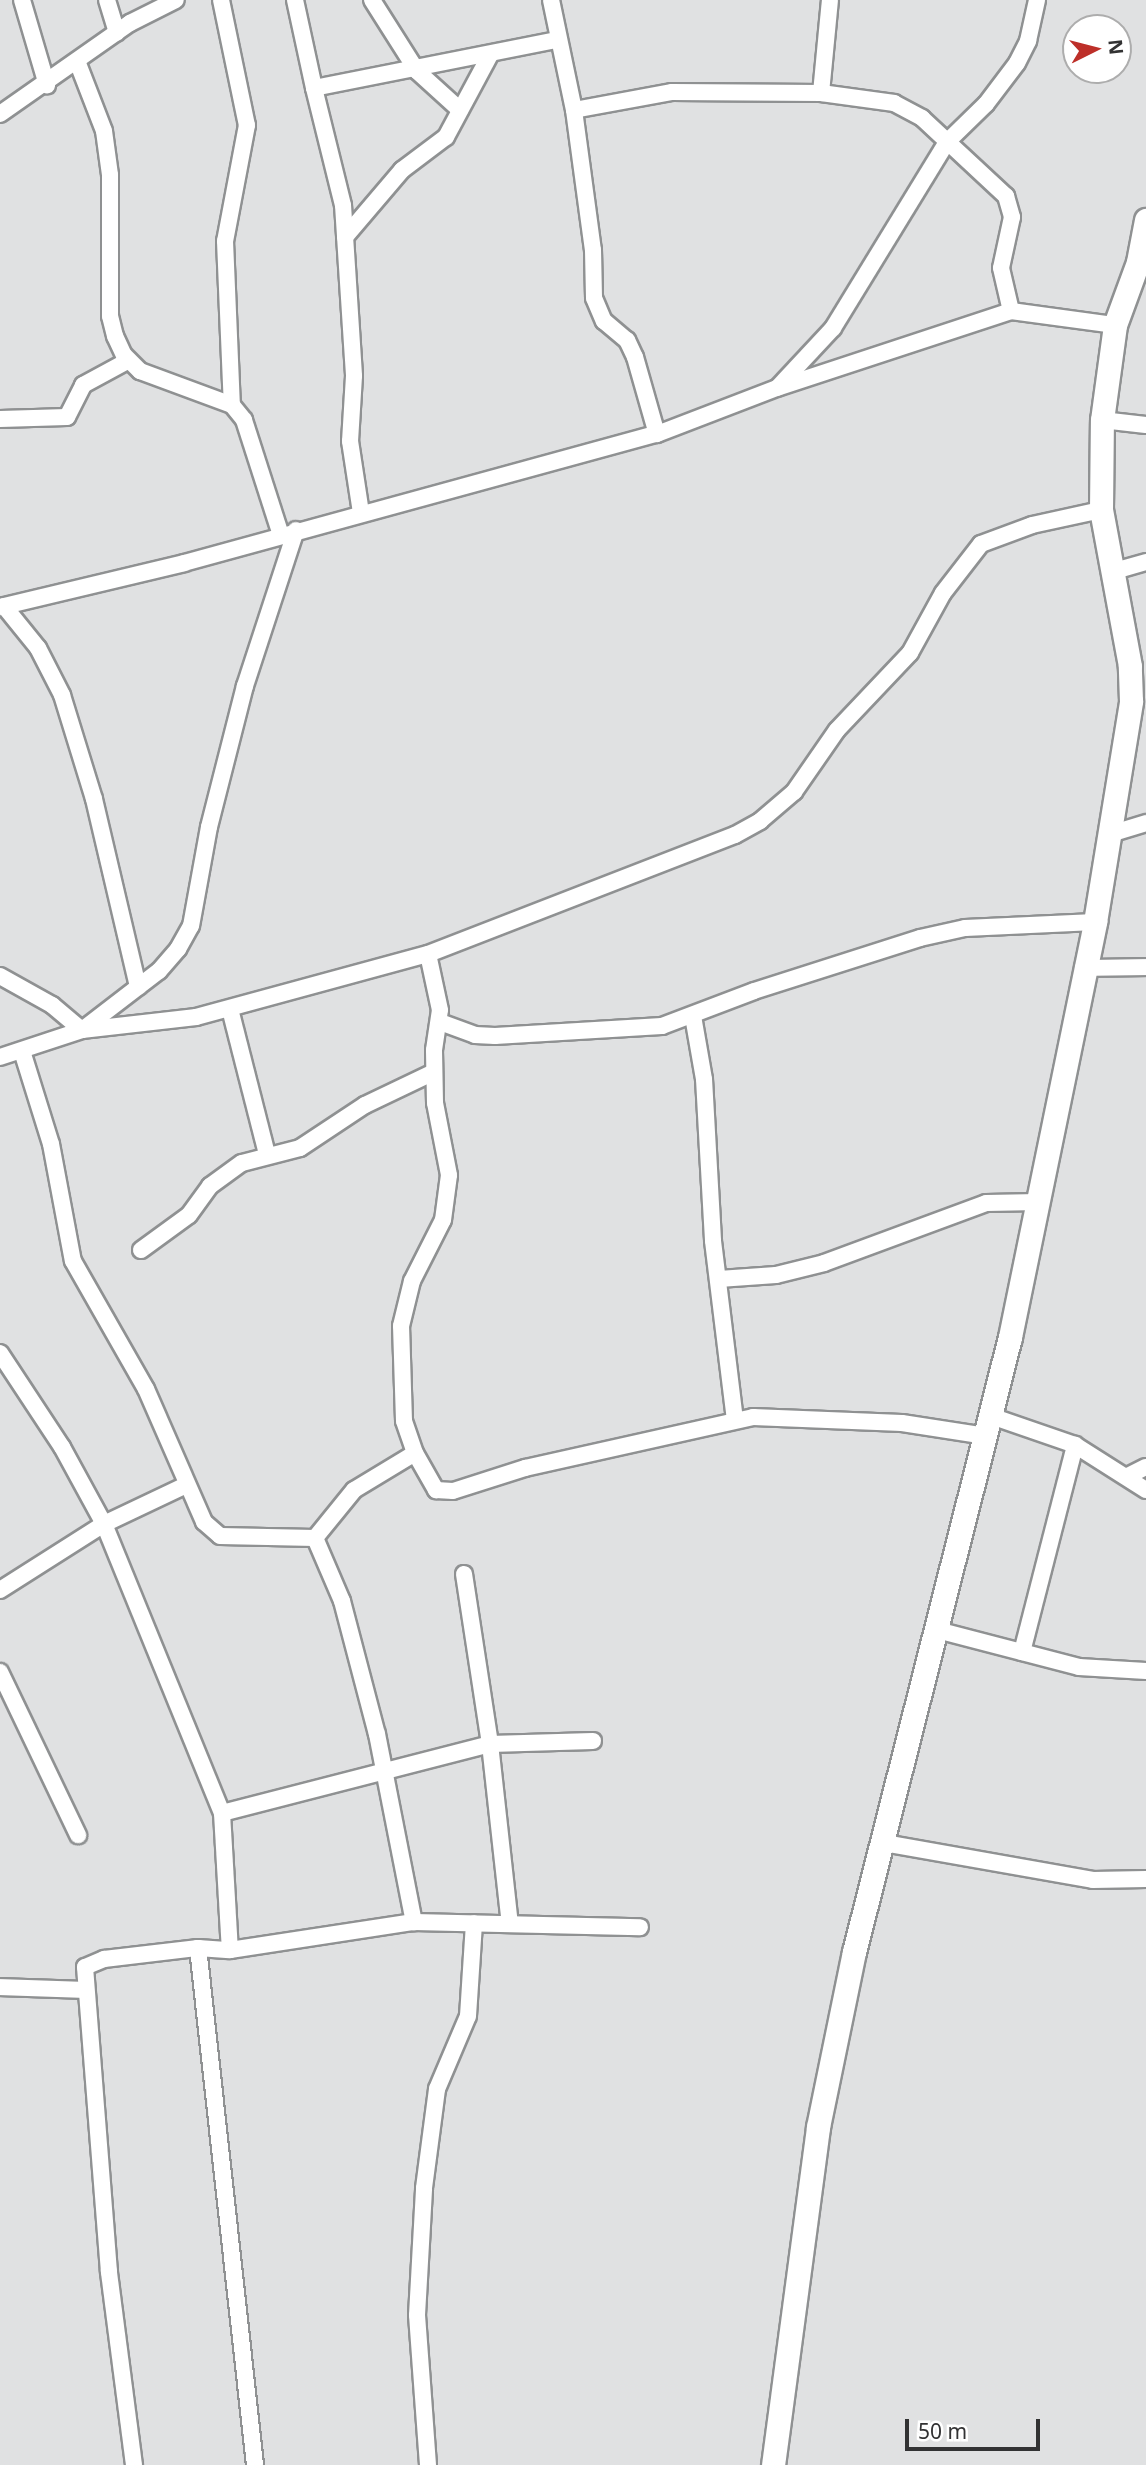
<!DOCTYPE html>
<style>
body{margin:0}
#map{position:relative;width:1146px;height:2465px;overflow:hidden;background:#e0e1e2;font-family:"Noto Sans",sans-serif}
div>[style]{position:absolute}
.roads{filter:drop-shadow(2px 0 #8f9192) drop-shadow(-2px 0 #8f9192) drop-shadow(0 2px #8f9192) drop-shadow(0 -2px #8f9192)}
.street>*{height:16px;margin:-8px;padding:0 8px;transform-origin:8px;border-radius:8px;background:#fff}
.secondary>*{height:23px;margin:-11.5px;padding:0 11.5px;transform-origin:11.5px;border-radius:11.5px;background:#fff}
span{translate:-50% -50%;white-space:nowrap;text-align:center;line-height:1.15;-webkit-text-stroke:5px #fff;paint-order:stroke}
.north{position:absolute;left:1062px;top:14px;width:70px;height:70px;box-sizing:border-box;background:#fff;border:2px solid #adadad;border-radius:50%;rotate:84deg;font-size:19px;font-weight:700;line-height:28px;text-align:center;color:#323233}
.north::after{content:'';display:block;margin:auto;width:24px;height:32px;background:#bd2f29;clip-path:polygon(50% 0,100% 100%,50% 72%,0 100%)}
.scale{position:absolute;left:905px;top:2419px;width:135px;height:32px;box-sizing:border-box;border:4px solid #323233;border-top:0;padding-left:9px;font-size:21px;line-height:24px;white-space:nowrap;color:#323233;-webkit-text-stroke:5px #fff;paint-order:stroke}
</style>
<div id="map">
<div class="roads">
<div class="street">
<i style="left:22px;top:0;width:89px;rotate:73.6deg"></i>
<i style="left:107px;top:0;width:34px;rotate:73deg"></i>
<i style="left:221px;top:0;width:128px;rotate:78.3deg"></i>
<i style="left:247px;top:125px;width:118px;rotate:100.7deg"></i>
<i style="left:225px;top:241px;width:164px;rotate:87.6deg"></i>
<i style="left:295px;top:0;width:90px;rotate:77.8deg"></i>
<i style="left:314px;top:88px;width:247px;rotate:-11.2deg"></i>
<i style="left:372px;top:0;width:84px;rotate:57.6deg"></i>
<i style="left:417px;top:71px;width:58px;rotate:42.2deg"></i>
<i style="left:551px;top:0;width:112px;rotate:78.2deg"></i>
<i style="left:574px;top:110px;width:141px;rotate:82.3deg"></i>
<i style="left:593px;top:250px;width:48px;rotate:88.8deg"></i>
<i style="left:594px;top:298px;width:25px;rotate:67deg"></i>
<i style="left:604px;top:321px;width:30px;rotate:40deg"></i>
<i style="left:627px;top:340px;width:19px;rotate:65deg"></i>
<i style="left:635px;top:357px;width:80px;rotate:74.1deg"></i>
<i style="left:77px;top:61px;width:75px;rotate:68.9deg"></i>
<i style="left:104px;top:131px;width:44px;rotate:82.2deg"></i>
<i style="left:110px;top:175px;width:141px;rotate:90deg"></i>
<i style="left:110px;top:316px;width:21px;rotate:76deg"></i>
<i style="left:115px;top:336px;width:21px;rotate:65deg"></i>
<i style="left:124px;top:355px;width:23px;rotate:45deg"></i>
<i style="left:140px;top:371px;width:98px;rotate:20.3deg"></i>
<i style="left:232px;top:405px;width:19px;rotate:51deg"></i>
<i style="left:244px;top:420px;width:121px;rotate:72.2deg"></i>
<i style="left:314px;top:88px;width:121px;rotate:76.1deg"></i>
<i style="left:343px;top:205px;width:171px;rotate:86.3deg"></i>
<i style="left:354px;top:376px;width:65px;rotate:93.5deg"></i>
<i style="left:350px;top:441px;width:73px;rotate:81.3deg"></i>
<i style="left:821px;top:93px;width:93px;rotate:-84.5deg"></i>
<i style="left:574px;top:110px;width:100px;rotate:-10.4deg"></i>
<i style="left:672px;top:92px;width:149px;rotate:0.4deg"></i>
<i style="left:821px;top:93px;width:74px;rotate:7.8deg"></i>
<i style="left:894px;top:103px;width:32px;rotate:28deg"></i>
<i style="left:922px;top:118px;width:115px;rotate:42.9deg"></i>
<i style="left:1006px;top:196px;width:22px;rotate:74deg"></i>
<i style="left:1012px;top:217px;width:52px;rotate:102.2deg"></i>
<i style="left:1001px;top:268px;width:44px;rotate:76.9deg"></i>
<i style="left:0;top:114px;width:159px;rotate:-35deg"></i>
<i style="left:130px;top:23px;width:51px;rotate:-26.6deg"></i>
<i style="left:345px;top:237px;width:88px;rotate:-49.6deg"></i>
<i style="left:402px;top:170px;width:55px;rotate:-36.9deg"></i>
<i style="left:446px;top:137px;width:93px;rotate:-61.8deg"></i>
<i style="left:779px;top:386px;width:79px;rotate:-47deg"></i>
<i style="left:833px;top:328px;width:218px;rotate:-58.5deg"></i>
<i style="left:947px;top:142px;width:54px;rotate:-44.3deg"></i>
<i style="left:986px;top:104px;width:51px;rotate:-52.9deg"></i>
<i style="left:1017px;top:63px;width:25px;rotate:-63deg"></i>
<i style="left:1028px;top:41px;width:42px;rotate:-77.6deg"></i>
<i style="left:0;top:419px;width:67px;rotate:-1.7deg"></i>
<i style="left:67px;top:417px;width:36px;rotate:-63deg"></i>
<i style="left:83px;top:385px;width:52px;rotate:-28.5deg"></i>
<i style="left:1102px;top:420px;width:44px;rotate:6.5deg"></i>
<i style="left:1111px;top:572px;width:36px;rotate:-16deg"></i>
<i style="left:4px;top:606px;width:54px;rotate:51deg"></i>
<i style="left:38px;top:648px;width:53px;rotate:62.9deg"></i>
<i style="left:62px;top:695px;width:109px;rotate:72.9deg"></i>
<i style="left:94px;top:799px;width:193px;rotate:76.8deg"></i>
<i style="left:0;top:607px;width:189px;rotate:-13.4deg"></i>
<i style="left:184px;top:563px;width:490px;rotate:-15.3deg"></i>
<i style="left:657px;top:434px;width:129px;rotate:-21deg"></i>
<i style="left:777px;top:388px;width:246px;rotate:-18.2deg"></i>
<i style="left:1011px;top:311px;width:105px;rotate:7.7deg"></i>
<i style="left:1110px;top:834px;width:38px;rotate:-17deg"></i>
<i style="left:1083px;top:968px;width:63px;rotate:-0.9deg"></i>
<i style="left:0;top:976px;width:60px;rotate:29.1deg"></i>
<i style="left:52px;top:1005px;width:39px;rotate:40deg"></i>
<i style="left:82px;top:1030px;width:115px;rotate:-6.5deg"></i>
<i style="left:196px;top:1017px;width:240px;rotate:-15.2deg"></i>
<i style="left:428px;top:954px;width:329px;rotate:-21.2deg"></i>
<i style="left:735px;top:835px;width:29px;rotate:-29deg"></i>
<i style="left:760px;top:821px;width:45px;rotate:-40.5deg"></i>
<i style="left:794px;top:792px;width:75px;rotate:-55.3deg"></i>
<i style="left:837px;top:730px;width:106px;rotate:-46.5deg"></i>
<i style="left:910px;top:653px;width:68px;rotate:-61.2deg"></i>
<i style="left:943px;top:593px;width:62px;rotate:-52.2deg"></i>
<i style="left:981px;top:544px;width:54px;rotate:-20.4deg"></i>
<i style="left:1032px;top:525px;width:71px;rotate:-12.3deg"></i>
<i style="left:230px;top:1009px;width:150px;rotate:75.7deg"></i>
<i style="left:693px;top:1016px;width:64px;rotate:80.1deg"></i>
<i style="left:704px;top:1079px;width:162px;rotate:86.8deg"></i>
<i style="left:713px;top:1241px;width:180px;rotate:83deg"></i>
<i style="left:440px;top:1022px;width:37px;rotate:20deg"></i>
<i style="left:475px;top:1035px;width:20px;rotate:3deg"></i>
<i style="left:495px;top:1036px;width:167px;rotate:-3.4deg"></i>
<i style="left:662px;top:1026px;width:98px;rotate:-20.8deg"></i>
<i style="left:754px;top:991px;width:174px;rotate:-17.7deg"></i>
<i style="left:920px;top:938px;width:46px;rotate:-12.5deg"></i>
<i style="left:965px;top:928px;width:130px;rotate:-2.6deg"></i>
<i style="left:22px;top:1051px;width:97px;rotate:72.7deg"></i>
<i style="left:51px;top:1144px;width:119px;rotate:79.4deg"></i>
<i style="left:73px;top:1261px;width:147px;rotate:60.3deg"></i>
<i style="left:146px;top:1389px;width:145px;rotate:66.4deg"></i>
<i style="left:204px;top:1522px;width:21px;rotate:41deg"></i>
<i style="left:220px;top:1536px;width:95px;rotate:1.2deg"></i>
<i style="left:315px;top:1538px;width:69px;rotate:66.8deg"></i>
<i style="left:342px;top:1601px;width:138px;rotate:75.3deg"></i>
<i style="left:377px;top:1734px;width:192px;rotate:78.9deg"></i>
<i style="left:0;top:1057px;width:86px;rotate:-18.2deg"></i>
<i style="left:82px;top:1030px;width:97px;rotate:-37.5deg"></i>
<i style="left:159px;top:971px;width:29px;rotate:-49deg"></i>
<i style="left:178px;top:949px;width:26px;rotate:-61deg"></i>
<i style="left:191px;top:926px;width:101px;rotate:-79.7deg"></i>
<i style="left:209px;top:827px;width:146px;rotate:-75.7deg"></i>
<i style="left:245px;top:686px;width:164px;rotate:-71.9deg"></i>
<i style="left:141px;top:1250px;width:59px;rotate:-36.1deg"></i>
<i style="left:189px;top:1215px;width:36px;rotate:-54deg"></i>
<i style="left:210px;top:1186px;width:39px;rotate:-36deg"></i>
<i style="left:242px;top:1163px;width:60px;rotate:-14.5deg"></i>
<i style="left:300px;top:1148px;width:78px;rotate:-33.5deg"></i>
<i style="left:365px;top:1105px;width:76px;rotate:-25.6deg"></i>
<i style="left:719px;top:1279px;width:57px;rotate:-4deg"></i>
<i style="left:776px;top:1275px;width:49px;rotate:-14deg"></i>
<i style="left:824px;top:1263px;width:173px;rotate:-20.3deg"></i>
<i style="left:986px;top:1203px;width:53px;rotate:-1.1deg"></i>
<i style="left:0;top:1353px;width:113px;rotate:56.6deg"></i>
<i style="left:62px;top:1447px;width:88px;rotate:61.4deg"></i>
<i style="left:104px;top:1524px;width:312px;rotate:67.8deg"></i>
<i style="left:222px;top:1813px;width:137px;rotate:86.7deg"></i>
<i style="left:230px;top:1950px;width:186px;rotate:-8.7deg"></i>
<i style="left:414px;top:1922px;width:226px;rotate:1.3deg"></i>
<i style="left:991px;top:1416px;width:89px;rotate:19deg"></i>
<i style="left:1075px;top:1445px;width:84px;rotate:32.4deg"></i>
<i style="left:415px;top:1453px;width:43px;rotate:60.4deg"></i>
<i style="left:436px;top:1490px;width:17px;rotate:3deg"></i>
<i style="left:453px;top:1491px;width:76px;rotate:-17.7deg"></i>
<i style="left:525px;top:1468px;width:234px;rotate:-12.6deg"></i>
<i style="left:753px;top:1417px;width:149px;rotate:2.3deg"></i>
<i style="left:902px;top:1423px;width:85px;rotate:8.8deg"></i>
<i style="left:1128px;top:1476px;width:20px;rotate:-27deg"></i>
<i style="left:315px;top:1538px;width:62px;rotate:-50.9deg"></i>
<i style="left:354px;top:1490px;width:71px;rotate:-31.2deg"></i>
<i style="left:415px;top:1453px;width:34px;rotate:-109deg"></i>
<i style="left:404px;top:1421px;width:95px;rotate:-91.8deg"></i>
<i style="left:401px;top:1326px;width:46px;rotate:-76.3deg"></i>
<i style="left:412px;top:1281px;width:68px;rotate:-63.1deg"></i>
<i style="left:443px;top:1220px;width:45px;rotate:-82.4deg"></i>
<i style="left:449px;top:1175px;width:73px;rotate:-101deg"></i>
<i style="left:435px;top:1103px;width:53px;rotate:-91.1deg"></i>
<i style="left:434px;top:1050px;width:40px;rotate:-81.5deg"></i>
<i style="left:440px;top:1010px;width:57px;rotate:-102.1deg"></i>
<i style="left:464px;top:1574px;width:172px;rotate:81.3deg"></i>
<i style="left:490px;top:1744px;width:181px;rotate:83.7deg"></i>
<i style="left:0;top:1590px;width:123px;rotate:-32.4deg"></i>
<i style="left:104px;top:1524px;width:91px;rotate:-25.4deg"></i>
<i style="left:937px;top:1630px;width:147px;rotate:14.6deg"></i>
<i style="left:1079px;top:1667px;width:67px;rotate:3.4deg"></i>
<i style="left:1022px;top:1652px;width:214px;rotate:-75.6deg"></i>
<i style="left:0;top:1672px;width:181px;rotate:64.4deg"></i>
<i style="left:222px;top:1813px;width:277px;rotate:-14.4deg"></i>
<i style="left:490px;top:1744px;width:103px;rotate:-1.7deg"></i>
<i style="left:884px;top:1843px;width:212px;rotate:10deg"></i>
<i style="left:1093px;top:1880px;width:53px;rotate:-1.1deg"></i>
<i style="left:198px;top:1948px;width:520px;rotate:83.71deg"></i>
<i style="left:0;top:1987px;width:86px;rotate:2deg"></i>
<i style="left:134px;top:2465px;width:195px;rotate:-97.4deg"></i>
<i style="left:109px;top:2272px;width:306px;rotate:-94.5deg"></i>
<i style="left:85px;top:1967px;width:21px;rotate:-23deg"></i>
<i style="left:104px;top:1959px;width:95px;rotate:-6.7deg"></i>
<i style="left:198px;top:1948px;width:32px;rotate:4deg"></i>
<i style="left:428px;top:2465px;width:150px;rotate:-94.2deg"></i>
<i style="left:417px;top:2315px;width:127px;rotate:-86.8deg"></i>
<i style="left:424px;top:2188px;width:100px;rotate:-82.5deg"></i>
<i style="left:437px;top:2089px;width:79px;rotate:-67deg"></i>
<i style="left:468px;top:2016px;width:93px;rotate:-86.3deg"></i>
</div>
<div class="secondary">
<i style="left:773px;top:2465px;width:341px;rotate:-82.4deg"></i>
<i style="left:818px;top:2127px;width:179px;rotate:-78.4deg"></i>
<i style="left:854px;top:1952px;width:634px;rotate:-75.77deg"></i>
<i style="left:1010px;top:1337px;width:424px;rotate:-78.4deg"></i>
<i style="left:1095px;top:922px;width:224px;rotate:-80.7deg"></i>
<i style="left:1131px;top:701px;width:35px;rotate:-92deg"></i>
<i style="left:1130px;top:666px;width:159px;rotate:-100.5deg"></i>
<i style="left:1101px;top:510px;width:90px;rotate:-89.4deg"></i>
<i style="left:1102px;top:420px;width:96px;rotate:-82.2deg"></i>
<i style="left:1115px;top:325px;width:67px;rotate:-69.9deg"></i>
<i style="left:1138px;top:262px;width:43px;rotate:-79.2deg"></i>
</div>
</div>
<div class="north">N</div>
<div class="scale">50 m</div>
</div>
